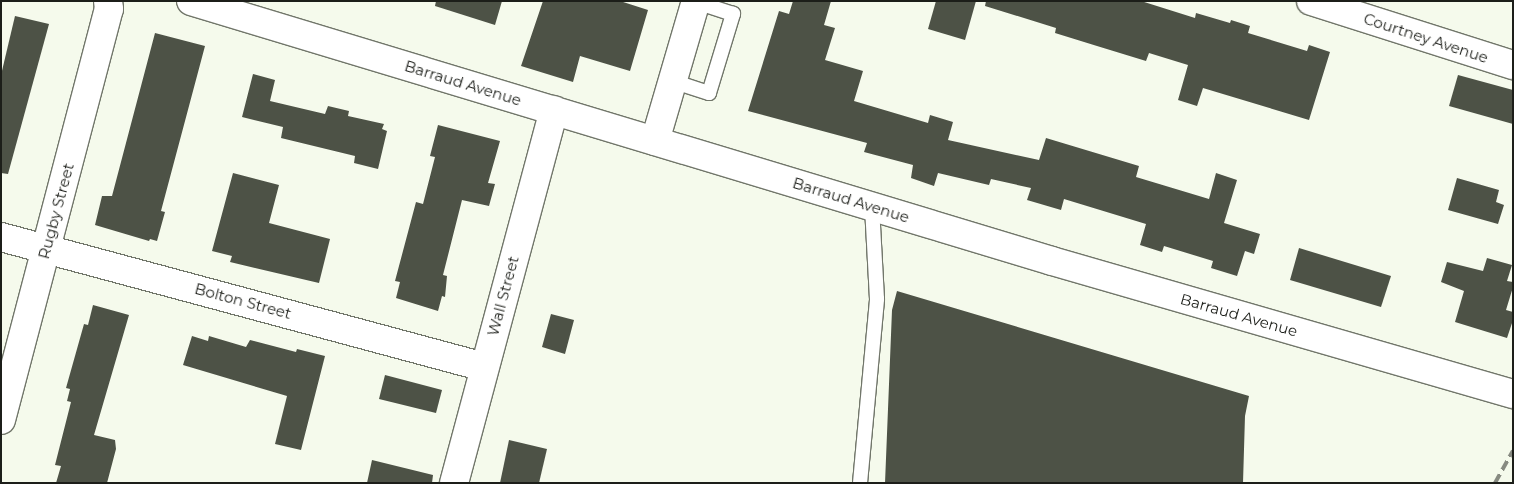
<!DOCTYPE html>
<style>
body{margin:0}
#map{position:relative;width:1514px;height:484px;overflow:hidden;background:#f5faec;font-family:Montserrat,sans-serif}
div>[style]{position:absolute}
.building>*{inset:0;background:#4d5246}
.roads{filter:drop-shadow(1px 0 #71766a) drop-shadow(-1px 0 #71766a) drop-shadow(0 1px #71766a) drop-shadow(0 -1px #71766a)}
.service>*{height:14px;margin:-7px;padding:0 7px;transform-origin:7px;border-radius:7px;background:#fff}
.minor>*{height:28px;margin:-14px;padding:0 14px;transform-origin:14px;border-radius:14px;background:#fff}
.tertiary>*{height:28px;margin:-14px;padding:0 14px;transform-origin:14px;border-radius:14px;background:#fff}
.rail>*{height:4px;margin-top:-2px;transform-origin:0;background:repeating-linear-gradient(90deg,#878a81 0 10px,transparent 0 15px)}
span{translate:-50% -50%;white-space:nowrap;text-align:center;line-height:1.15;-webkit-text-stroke:5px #fff;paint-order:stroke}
.street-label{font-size:15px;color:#1c1e19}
.frame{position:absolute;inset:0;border:2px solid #1c1e19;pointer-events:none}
</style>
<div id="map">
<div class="building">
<i style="clip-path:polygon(436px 1px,502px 1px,495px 25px,435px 6px)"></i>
<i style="clip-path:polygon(543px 1px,620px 1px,648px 10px,630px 71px,580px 56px,573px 82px,521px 66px)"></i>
<i style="clip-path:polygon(793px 1px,831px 1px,824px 25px,835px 28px,825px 60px,863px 71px,854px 101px,928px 123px,930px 115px,953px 122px,948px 140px,1039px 160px,1046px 138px,1139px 166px,1136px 177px,1209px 199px,1216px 173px,1237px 180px,1224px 223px,1260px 234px,1254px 254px,1245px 251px,1237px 276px,1211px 268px,1213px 261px,1164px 246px,1162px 252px,1140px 245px,1146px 224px,1064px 199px,1061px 210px,1027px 200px,1031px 188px,991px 179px,989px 185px,938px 173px,934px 186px,911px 178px,913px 165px,864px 152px,867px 143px,748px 111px,779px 11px,789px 14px)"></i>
<i style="clip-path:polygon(936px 1px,976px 1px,965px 40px,928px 29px)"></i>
<i style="clip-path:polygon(986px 1px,1141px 1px,1195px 18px,1196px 13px,1230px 23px,1231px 20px,1250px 26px,1248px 33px,1307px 51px,1309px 45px,1330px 52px,1309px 120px,1203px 88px,1197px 106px,1178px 100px,1188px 65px,1149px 53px,1146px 61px,1097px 46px,1055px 33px,1056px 28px,985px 6px)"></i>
<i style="clip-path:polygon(15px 16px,49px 24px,8px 174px,1px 173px,1px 75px)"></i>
<i style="clip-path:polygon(155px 33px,205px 46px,161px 211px,165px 212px,157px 241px,150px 239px,149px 241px,95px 225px,102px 196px,112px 196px)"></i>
<i style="clip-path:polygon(253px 74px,275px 80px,270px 101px,325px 114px,328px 106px,349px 111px,348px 116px,384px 124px,382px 129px,387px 131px,378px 169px,354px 163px,355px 156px,281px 138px,283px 127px,242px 117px)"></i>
<i style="clip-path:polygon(1458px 75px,1513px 90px,1513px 124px,1449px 106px)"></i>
<i style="clip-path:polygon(438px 125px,500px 141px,488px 183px,495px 184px,489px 206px,462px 200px,443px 275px,447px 276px,445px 297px,442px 296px,438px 311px,396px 298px,400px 282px,395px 281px,416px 202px,423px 204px,435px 157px,430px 156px)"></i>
<i style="clip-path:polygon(233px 173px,279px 185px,269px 223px,330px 239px,319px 283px,230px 262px,232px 256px,212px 251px)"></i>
<i style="clip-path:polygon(1457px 178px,1499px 190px,1496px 202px,1504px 205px,1498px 224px,1448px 210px)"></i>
<i style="clip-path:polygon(1299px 248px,1391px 276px,1381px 307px,1290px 280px)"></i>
<i style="clip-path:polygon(1487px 258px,1512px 265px,1507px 281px,1513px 282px,1513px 287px,1506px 310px,1513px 312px,1513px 320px,1507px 338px,1455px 322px,1464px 291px,1441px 282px,1447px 262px,1483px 271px)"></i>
<i style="clip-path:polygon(897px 291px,1249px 396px,1245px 416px,1243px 483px,885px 483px,892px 310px)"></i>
<i style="clip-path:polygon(93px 305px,129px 315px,94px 435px,115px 440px,116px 449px,107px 483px,56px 483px,61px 466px,55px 465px,71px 402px,67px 401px,70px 389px,66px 388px,84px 324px,88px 325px)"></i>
<i style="clip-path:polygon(551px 314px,574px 320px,565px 354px,542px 347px)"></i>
<i style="clip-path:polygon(192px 336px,208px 341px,209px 336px,246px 347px,250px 340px,296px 352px,297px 349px,325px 356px,301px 450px,275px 444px,287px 396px,183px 365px)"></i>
<i style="clip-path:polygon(385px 375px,442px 390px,436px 413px,379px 399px)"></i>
<i style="clip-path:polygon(509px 440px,547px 449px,539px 483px,500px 483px)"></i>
<i style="clip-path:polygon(372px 460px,433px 475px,432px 483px,367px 483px)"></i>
</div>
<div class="roads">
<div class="service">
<i style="left:672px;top:81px;width:39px;rotate:18deg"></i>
<i style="left:709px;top:93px;width:83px;rotate:-73.1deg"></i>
<i style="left:733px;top:14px;width:39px;rotate:-162deg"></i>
<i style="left:860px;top:483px;width:185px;rotate:-84.7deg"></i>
<i style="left:877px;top:299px;width:92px;rotate:-93.1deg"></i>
</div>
<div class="minor">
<i style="left:191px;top:1px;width:899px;rotate:16.8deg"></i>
<i style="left:1052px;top:261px;width:480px;rotate:16.1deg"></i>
<i style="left:1311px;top:1px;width:212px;rotate:17.6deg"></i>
<i style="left:655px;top:141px;width:146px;rotate:-73.7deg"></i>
<i style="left:1px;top:237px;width:500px;rotate:15.06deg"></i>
<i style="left:454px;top:483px;width:386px;rotate:-75deg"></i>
</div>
<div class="tertiary">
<i style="left:1px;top:420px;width:425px;rotate:-75.3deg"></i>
<i style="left:109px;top:9px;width:8px;rotate:-97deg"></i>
</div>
</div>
<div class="rail">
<i style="left:1495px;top:483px;width:37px;rotate:-61deg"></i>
</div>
<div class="street-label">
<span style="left:1426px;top:38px;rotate:18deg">Courtney Avenue</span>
<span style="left:463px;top:83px;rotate:17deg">Barraud Avenue</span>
<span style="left:851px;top:200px;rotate:17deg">Barraud Avenue</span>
<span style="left:56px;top:211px;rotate:-75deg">Rugby Street</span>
<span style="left:503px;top:296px;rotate:-75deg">Wall Street</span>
<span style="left:243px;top:301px;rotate:15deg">Bolton Street</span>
<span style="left:1239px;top:315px;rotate:16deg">Barraud Avenue</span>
</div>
<div class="frame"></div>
</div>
